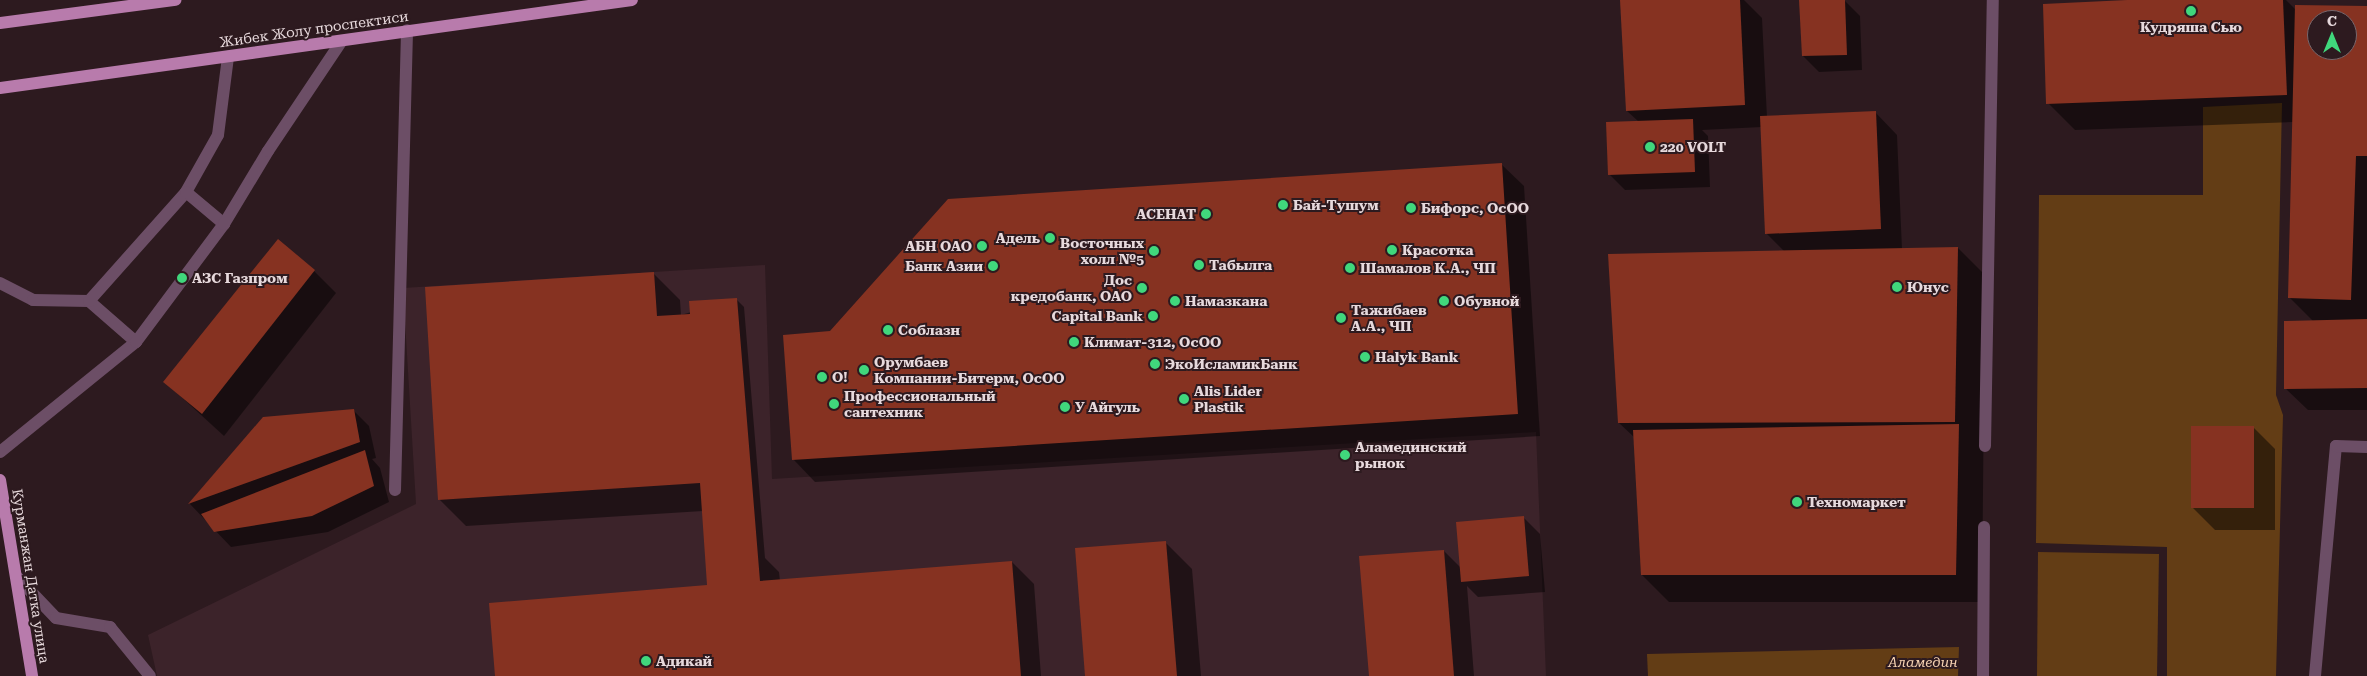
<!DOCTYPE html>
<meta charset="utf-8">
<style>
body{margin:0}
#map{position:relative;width:2367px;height:676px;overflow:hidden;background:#2d1a1f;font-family:"Roboto Serif",serif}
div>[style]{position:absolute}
.built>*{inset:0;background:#3c232a}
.green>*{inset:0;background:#633d15}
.shadow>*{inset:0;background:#0007}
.building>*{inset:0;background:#863221}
.lane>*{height:12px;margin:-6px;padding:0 6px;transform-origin:6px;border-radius:6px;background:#6c4e66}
.primary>*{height:12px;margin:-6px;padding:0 6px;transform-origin:6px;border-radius:6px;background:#b87bac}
.dots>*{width:14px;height:14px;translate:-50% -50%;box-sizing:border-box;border:2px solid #2d1a1f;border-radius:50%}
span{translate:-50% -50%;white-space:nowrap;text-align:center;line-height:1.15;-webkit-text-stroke:4px #2d1a1f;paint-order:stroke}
.poi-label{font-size:14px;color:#e7d9dc;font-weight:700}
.left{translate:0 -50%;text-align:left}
.right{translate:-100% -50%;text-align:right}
.street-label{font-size:14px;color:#e7d9dc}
.park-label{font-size:14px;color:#f5d1b1;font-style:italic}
.north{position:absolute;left:2307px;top:10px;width:50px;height:50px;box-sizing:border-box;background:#2d1a1f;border:1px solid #77666b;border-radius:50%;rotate:0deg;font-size:14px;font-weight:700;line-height:20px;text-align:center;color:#e7d9dc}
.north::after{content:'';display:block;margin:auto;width:18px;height:22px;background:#40d77c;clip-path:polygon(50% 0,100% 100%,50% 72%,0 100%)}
</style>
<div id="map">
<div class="built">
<i style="clip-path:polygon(765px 265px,772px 479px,1536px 432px,1546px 676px,157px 676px,148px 635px,416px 504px,403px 288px)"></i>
</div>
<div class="green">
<i style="clip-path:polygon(2282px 103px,2276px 395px,2283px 415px,2276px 676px,2167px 676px,2167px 547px,2036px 543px,2039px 195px,2203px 195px,2203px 107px)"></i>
<i style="clip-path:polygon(2038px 552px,2159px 554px,2157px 676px,2037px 676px)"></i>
<i style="clip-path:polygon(1959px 647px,1958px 676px,1648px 676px,1647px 654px)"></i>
</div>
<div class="shadow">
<i style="clip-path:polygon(1639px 0,1744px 0,1762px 18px,1767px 117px,1875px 112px,1897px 135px,1902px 249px,1958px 248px,1985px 275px,1982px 602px,1669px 602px,1642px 575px,1635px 438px,1619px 423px,1784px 251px,1766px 233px,1762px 127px,1702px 130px,1708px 136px,1710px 187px,1625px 190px,1609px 174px,1639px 122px,1627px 111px)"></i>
<i style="clip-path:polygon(1844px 0,1860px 16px,1862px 70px,1819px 72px,1803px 56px)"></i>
<i style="clip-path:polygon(evenodd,2128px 0,2286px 0,2296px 10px,2367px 7px,2367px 410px,2308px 410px,2285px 388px,2313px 321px,2289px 297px,2293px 122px,2075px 130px,2048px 103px,2128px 0,2317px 20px,2347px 20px,2347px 50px,2317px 50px,2317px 20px)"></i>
<i style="clip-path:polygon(1501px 164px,1524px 186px,1540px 436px,815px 482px,793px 459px,830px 333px)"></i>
<i style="clip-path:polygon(314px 271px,336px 293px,224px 436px,165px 382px)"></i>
<i style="clip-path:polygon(653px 273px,680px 300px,681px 315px,736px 299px,744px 307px,765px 558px,779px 572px,780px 581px,1012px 562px,1034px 584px,1041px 676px,496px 676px,708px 587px,703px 511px,466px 526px,439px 499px)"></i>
<i style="clip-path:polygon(353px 410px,369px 426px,376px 458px,372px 459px,380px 468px,389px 502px,328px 532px,231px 547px,190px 504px,264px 418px)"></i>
<i style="clip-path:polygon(2253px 427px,2275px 449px,2275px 530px,2215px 530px,2193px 508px)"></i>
<i style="clip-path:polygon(1524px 518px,1540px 534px,1545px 592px,1478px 597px,1467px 586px,1474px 676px,1370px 676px,1444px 551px,1461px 568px)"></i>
<i style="clip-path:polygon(1165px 542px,1192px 569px,1201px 676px,1086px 676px)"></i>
</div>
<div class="building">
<i style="clip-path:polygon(1620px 0,1740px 0,1745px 105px,1626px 111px)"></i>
<i style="clip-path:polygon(1799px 0,1845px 0,1847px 55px,1802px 56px)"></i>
<i style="clip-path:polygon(2127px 0,2283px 0,2287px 95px,2046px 104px,2043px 4px)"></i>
<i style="clip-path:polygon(evenodd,2295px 5px,2367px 6px,2367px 156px,2356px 156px,2351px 300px,2288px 298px,2295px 5px,2317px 20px,2347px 20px,2347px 50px,2317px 50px,2317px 20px)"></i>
<i style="clip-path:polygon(1876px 111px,1881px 229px,1765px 234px,1760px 116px)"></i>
<i style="clip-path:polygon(1693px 119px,1695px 172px,1608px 175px,1606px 122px)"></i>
<i style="clip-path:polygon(1502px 163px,1518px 414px,792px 460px,783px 335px,830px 331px,948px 199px)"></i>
<i style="clip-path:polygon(278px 239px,315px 270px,202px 414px,163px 382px)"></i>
<i style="clip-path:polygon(1958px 247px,1955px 422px,1618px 423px,1608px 254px)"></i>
<i style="clip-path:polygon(654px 272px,657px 316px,690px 314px,689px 301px,737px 298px,760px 581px,1012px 561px,1021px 676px,495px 676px,489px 603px,707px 585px,700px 483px,438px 500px,425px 287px)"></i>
<i style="clip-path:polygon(2367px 319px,2367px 388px,2284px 389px,2284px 321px)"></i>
<i style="clip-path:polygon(354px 409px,360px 442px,188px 504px,263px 417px)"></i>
<i style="clip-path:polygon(1959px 424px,1956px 575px,1641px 575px,1633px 430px)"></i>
<i style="clip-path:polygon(2191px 426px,2254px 426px,2254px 508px,2191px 508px)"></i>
<i style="clip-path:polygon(365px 450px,374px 486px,312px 516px,214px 532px,201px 514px)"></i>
<i style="clip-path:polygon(1524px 516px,1529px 576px,1461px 582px,1456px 522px)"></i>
<i style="clip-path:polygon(1166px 541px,1177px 676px,1085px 676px,1075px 548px)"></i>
<i style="clip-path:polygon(1444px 550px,1454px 676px,1369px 676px,1359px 556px)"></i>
</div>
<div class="lane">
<i style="left:186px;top:192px;width:65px;rotate:-60.7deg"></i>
<i style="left:218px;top:135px;width:79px;rotate:-82.7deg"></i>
<i style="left:0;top:283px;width:37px;rotate:27deg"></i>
<i style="left:33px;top:300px;width:56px;rotate:1deg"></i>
<i style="left:136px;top:342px;width:62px;rotate:-138.9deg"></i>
<i style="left:89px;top:301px;width:146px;rotate:-48.3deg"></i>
<i style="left:186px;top:192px;width:50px;rotate:40.1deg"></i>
<i style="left:1985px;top:446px;width:446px;rotate:-89deg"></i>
<i style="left:0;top:452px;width:175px;rotate:-39deg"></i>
<i style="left:136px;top:342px;width:147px;rotate:-53.3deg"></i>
<i style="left:224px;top:224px;width:85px;rotate:-58.9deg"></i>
<i style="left:268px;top:151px;width:131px;rotate:-56.2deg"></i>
<i style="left:395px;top:490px;width:460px;rotate:-88.5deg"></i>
<i style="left:16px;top:576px;width:58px;rotate:46.4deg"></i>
<i style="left:56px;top:618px;width:55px;rotate:9.5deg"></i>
<i style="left:110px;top:627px;width:63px;rotate:50.8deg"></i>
<i style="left:1983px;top:676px;width:149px;rotate:-89.6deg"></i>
<i style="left:2315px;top:676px;width:231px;rotate:-84.8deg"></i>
<i style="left:2336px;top:446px;width:31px;rotate:2deg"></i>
</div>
<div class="primary">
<i style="left:0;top:23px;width:177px;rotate:-7.5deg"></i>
<i style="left:0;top:88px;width:638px;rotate:-7.93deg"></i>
<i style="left:0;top:480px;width:199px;rotate:80.7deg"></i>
</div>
<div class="dots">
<i style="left:2191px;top:11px;background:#40d77c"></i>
<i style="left:1650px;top:147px;background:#40d77c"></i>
<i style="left:1283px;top:205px;background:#40d77c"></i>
<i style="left:1411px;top:208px;background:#40d77c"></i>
<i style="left:1206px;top:214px;background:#40d77c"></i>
<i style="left:1050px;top:238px;background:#40d77c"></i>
<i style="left:982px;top:246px;background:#40d77c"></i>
<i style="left:1392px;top:250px;background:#40d77c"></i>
<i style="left:1154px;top:251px;background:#40d77c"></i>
<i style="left:1199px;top:265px;background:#40d77c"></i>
<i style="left:993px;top:266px;background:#40d77c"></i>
<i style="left:1350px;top:268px;background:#40d77c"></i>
<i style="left:182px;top:278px;background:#40d77c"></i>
<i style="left:1897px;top:287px;background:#40d77c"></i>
<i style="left:1142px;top:288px;background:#40d77c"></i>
<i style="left:1175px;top:301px;background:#40d77c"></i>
<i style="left:1444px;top:301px;background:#40d77c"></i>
<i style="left:1153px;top:316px;background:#40d77c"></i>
<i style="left:1341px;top:318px;background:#40d77c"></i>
<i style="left:888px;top:330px;background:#40d77c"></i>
<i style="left:1074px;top:342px;background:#40d77c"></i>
<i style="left:1365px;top:357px;background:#40d77c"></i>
<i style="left:1155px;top:364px;background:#40d77c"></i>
<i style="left:864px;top:370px;background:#40d77c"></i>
<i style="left:822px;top:377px;background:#40d77c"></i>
<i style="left:1184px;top:399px;background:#40d77c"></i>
<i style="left:834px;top:404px;background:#40d77c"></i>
<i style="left:1065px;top:407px;background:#40d77c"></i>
<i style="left:1345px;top:455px;background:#40d77c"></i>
<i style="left:1797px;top:502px;background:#40d77c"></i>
<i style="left:646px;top:661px;background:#40d77c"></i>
</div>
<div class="poi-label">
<span style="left:2191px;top:27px">Кудряша Сью</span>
<span class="left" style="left:1660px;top:147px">220 VOLT</span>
<span class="left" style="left:1293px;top:205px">Бай-Тушум</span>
<span class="left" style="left:1421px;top:208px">Бифорс, ОсОО</span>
<span class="right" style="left:1196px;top:214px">АСЕНАТ</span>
<span class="right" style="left:1040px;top:238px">Адель</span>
<span class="right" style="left:1144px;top:251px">Восточных<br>холл №5</span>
<span class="right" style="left:972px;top:246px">АБН ОАО</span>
<span class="left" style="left:1402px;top:250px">Красотка</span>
<span class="left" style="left:1209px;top:265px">Табылга</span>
<span class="right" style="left:983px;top:266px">Банк Азии</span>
<span class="left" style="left:1360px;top:268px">Шамалов К.А., ЧП</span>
<span class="left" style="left:192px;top:278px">АЗС Газпром</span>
<span class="right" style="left:1132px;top:288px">Дос<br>кредобанк, ОАО</span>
<span class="left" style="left:1907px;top:287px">Юнус</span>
<span class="left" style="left:1185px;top:301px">Намазкана</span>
<span class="left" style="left:1454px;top:301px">Обувной</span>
<span class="left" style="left:1351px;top:318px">Тажибаев<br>А.А., ЧП</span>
<span class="right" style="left:1143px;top:316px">Capital Bank</span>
<span class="left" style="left:898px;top:330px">Соблазн</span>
<span class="left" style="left:1084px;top:342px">Климат-312, ОсОО</span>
<span class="left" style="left:1375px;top:357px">Halyk Bank</span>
<span class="left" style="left:874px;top:370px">Орумбаев<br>Компании-Битерм, ОсОО</span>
<span class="left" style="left:1165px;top:364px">ЭкоИсламикБанк</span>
<span class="left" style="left:832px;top:377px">О!</span>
<span class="left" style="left:1194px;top:399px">Alis Lider<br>Plastik</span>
<span class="left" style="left:844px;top:404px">Профессиональный<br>сантехник</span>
<span class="left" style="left:1075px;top:407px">У Айгуль</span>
<span class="left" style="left:1355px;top:455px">Аламединский<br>рынок</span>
<span class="left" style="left:1807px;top:502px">Техномаркет</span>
<span class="left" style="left:656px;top:661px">Адикай</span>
</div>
<div class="street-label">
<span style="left:314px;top:29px;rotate:-8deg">Жибек Жолу проспектиси</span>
<span style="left:31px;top:576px;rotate:81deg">Курманжан Датка улица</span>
</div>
<div class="park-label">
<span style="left:1923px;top:662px">Аламедин</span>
</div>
<div class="north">С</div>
</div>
